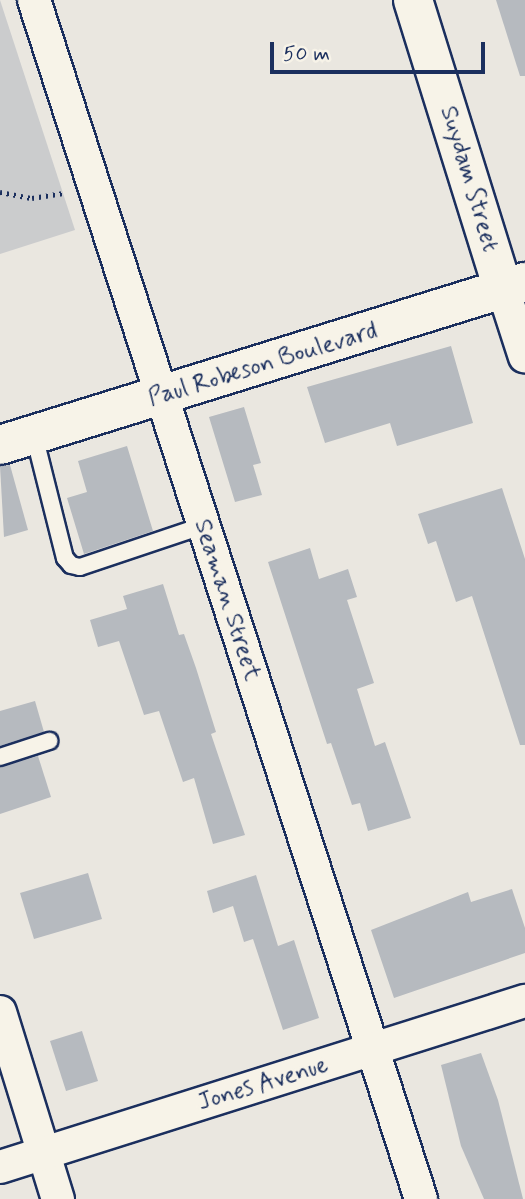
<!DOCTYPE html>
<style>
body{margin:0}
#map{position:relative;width:525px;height:1199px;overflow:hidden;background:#eae7e0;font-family:Mynerve,sans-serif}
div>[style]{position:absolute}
.green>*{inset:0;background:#cbcccd}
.building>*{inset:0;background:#b6babf}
.path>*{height:4.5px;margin-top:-2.25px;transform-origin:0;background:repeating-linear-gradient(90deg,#1b2f5e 0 2px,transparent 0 7px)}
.roads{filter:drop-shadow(2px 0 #1b2f5e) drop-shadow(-2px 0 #1b2f5e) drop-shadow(0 2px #1b2f5e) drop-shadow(0 -2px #1b2f5e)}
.lane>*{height:16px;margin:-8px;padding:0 8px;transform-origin:8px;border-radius:8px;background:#f7f3e8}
.street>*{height:32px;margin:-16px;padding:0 16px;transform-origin:16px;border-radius:16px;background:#f7f3e8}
.secondary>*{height:38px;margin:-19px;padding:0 19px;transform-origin:19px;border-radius:19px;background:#f7f3e8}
span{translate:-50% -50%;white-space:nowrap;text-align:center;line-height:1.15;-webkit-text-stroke:5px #f7f3e8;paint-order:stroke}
.street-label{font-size:24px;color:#1b2f5e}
.scale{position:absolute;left:270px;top:42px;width:215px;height:32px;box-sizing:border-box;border:4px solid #1b2f5e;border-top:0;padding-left:9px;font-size:21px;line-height:24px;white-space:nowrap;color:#1b2f5e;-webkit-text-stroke:5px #f7f3e8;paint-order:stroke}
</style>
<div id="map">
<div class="green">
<i style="clip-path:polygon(0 0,75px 230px,0 254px)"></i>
</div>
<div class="building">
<i style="clip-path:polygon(496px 0,525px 0,525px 76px,520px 76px)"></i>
<i style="clip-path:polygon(451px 346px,473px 423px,397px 446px,390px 423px,325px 443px,307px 387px)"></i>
<i style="clip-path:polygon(244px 407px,261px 463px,253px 465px,262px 495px,235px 502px,209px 417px)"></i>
<i style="clip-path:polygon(127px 446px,153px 531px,84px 554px,67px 498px,87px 492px,78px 461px)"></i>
<i style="clip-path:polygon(10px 465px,28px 530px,4px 537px,0 466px)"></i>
<i style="clip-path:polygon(502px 488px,525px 559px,525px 745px,520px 745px,472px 596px,456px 602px,436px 541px,428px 544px,418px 514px)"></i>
<i style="clip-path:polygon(310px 548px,319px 579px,348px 569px,357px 597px,347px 600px,374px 683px,357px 689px,375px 746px,385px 742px,411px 818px,368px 831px,360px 803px,352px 805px,331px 743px,327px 744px,268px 562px)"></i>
<i style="clip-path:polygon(163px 584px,179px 635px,184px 634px,196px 668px,216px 732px,211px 734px,245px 835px,213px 844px,194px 778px,183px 782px,159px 711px,144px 715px,119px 641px,98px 647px,90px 620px,127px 609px,123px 596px)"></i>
<i style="clip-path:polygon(35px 701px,44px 732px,0 746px,0 711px)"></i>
<i style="clip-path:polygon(38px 756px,51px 797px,0 814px,0 767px)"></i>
<i style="clip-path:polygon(88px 873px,102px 919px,34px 939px,20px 893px)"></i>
<i style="clip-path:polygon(256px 875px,278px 946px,294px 940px,319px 1018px,283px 1030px,253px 939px,244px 942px,233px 906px,213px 913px,207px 891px)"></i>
<i style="clip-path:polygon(512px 889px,525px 928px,525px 953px,394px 998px,371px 930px,468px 892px,471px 902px)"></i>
<i style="clip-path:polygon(82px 1031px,98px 1081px,66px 1091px,50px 1041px)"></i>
<i style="clip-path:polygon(481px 1053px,498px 1100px,523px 1199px,484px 1199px,461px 1146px,441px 1065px)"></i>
</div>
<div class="path">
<i style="left:0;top:192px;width:33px;rotate:11deg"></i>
<i style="left:32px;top:198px;width:32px;rotate:-9deg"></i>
</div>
<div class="roads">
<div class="lane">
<i style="left:34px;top:435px;width:127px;rotate:75.9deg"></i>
<i style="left:65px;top:558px;width:9px;rotate:49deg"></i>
<i style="left:71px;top:565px;width:9px;rotate:13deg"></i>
<i style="left:80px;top:567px;width:129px;rotate:-18.6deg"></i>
<i style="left:0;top:757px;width:52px;rotate:-18.1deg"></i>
</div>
<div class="street">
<i style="left:34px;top:0;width:1260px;rotate:72.11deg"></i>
<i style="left:503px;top:289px;width:71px;rotate:72.1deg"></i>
<i style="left:0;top:1012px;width:196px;rotate:72.8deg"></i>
<i style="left:0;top:1167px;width:551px;rotate:-17.55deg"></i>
</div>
<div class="secondary">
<i style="left:413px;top:0;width:303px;rotate:72.7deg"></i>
<i style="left:0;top:445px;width:550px;rotate:-17.25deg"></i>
</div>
</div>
<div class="street-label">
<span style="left:469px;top:179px;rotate:73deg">Suydam Street</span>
<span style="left:263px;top:365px;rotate:-17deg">Paul Robeson Boulevard</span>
<span style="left:227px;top:600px;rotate:72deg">Seaman Street</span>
<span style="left:263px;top:1084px;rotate:-17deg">Jones Avenue</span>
</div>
<div class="scale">50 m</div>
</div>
